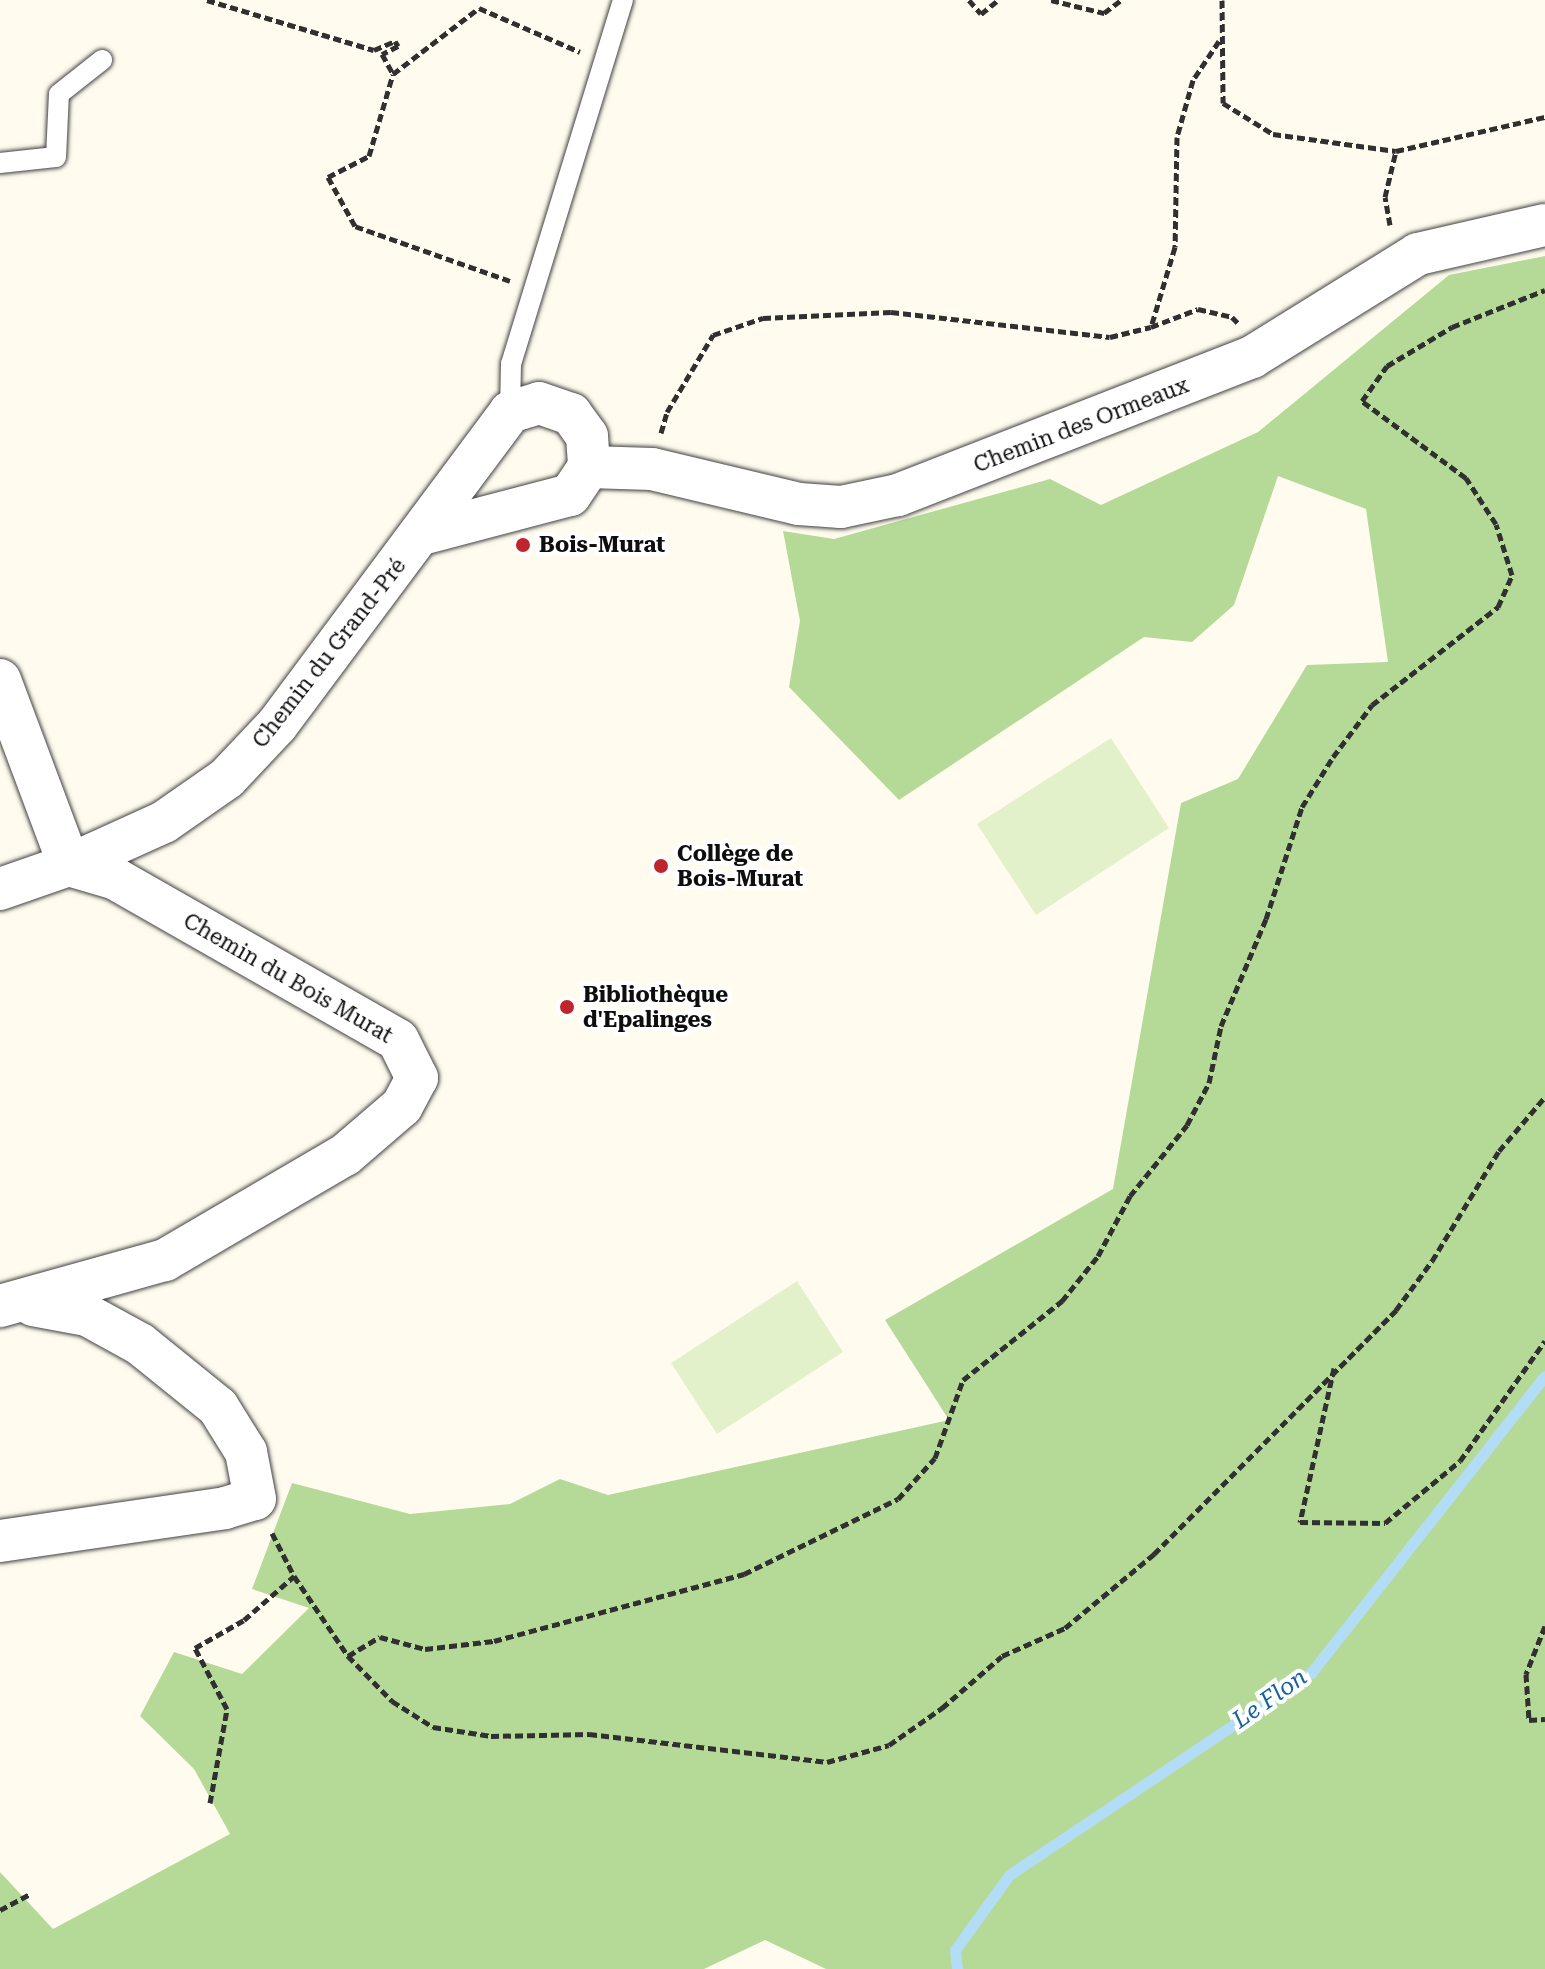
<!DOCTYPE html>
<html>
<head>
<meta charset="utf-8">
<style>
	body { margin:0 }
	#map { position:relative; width:1545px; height:1969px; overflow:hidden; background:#fffcef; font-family:"Roboto Serif",serif }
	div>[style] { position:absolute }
	.forest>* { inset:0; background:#b5da97 }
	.pitch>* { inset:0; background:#e3f1ca }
	.stream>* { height:11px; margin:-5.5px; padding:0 5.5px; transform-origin:5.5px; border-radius:5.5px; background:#b3ddf6 }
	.path>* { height:5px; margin-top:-2.5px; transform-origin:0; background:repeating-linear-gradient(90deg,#303030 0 8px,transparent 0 12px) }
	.roads { filter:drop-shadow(0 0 2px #414141) drop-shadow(0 0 2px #414141) }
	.service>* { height:20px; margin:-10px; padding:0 10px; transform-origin:10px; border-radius:10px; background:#fff }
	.minor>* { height:42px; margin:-21px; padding:0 21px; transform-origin:21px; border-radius:21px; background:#fff }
	.dots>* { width:22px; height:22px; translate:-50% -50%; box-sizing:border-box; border:4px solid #fff; border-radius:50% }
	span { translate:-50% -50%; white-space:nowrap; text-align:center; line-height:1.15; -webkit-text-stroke:8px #fff; paint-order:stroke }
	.street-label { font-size:22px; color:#0e0e0e }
	.poi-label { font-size:22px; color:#0e0e0e; font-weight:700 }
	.left { translate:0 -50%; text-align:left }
	.water-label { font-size:24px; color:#1763a0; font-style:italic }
</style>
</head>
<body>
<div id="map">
	<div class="forest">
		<i style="clip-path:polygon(1545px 256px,1545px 1969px,826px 1969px,765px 1940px,704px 1969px,0 1969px,0 1872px,53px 1929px,230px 1834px,194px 1769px,140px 1716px,174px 1652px,242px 1674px,309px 1608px,252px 1589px,292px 1483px,410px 1514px,510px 1504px,560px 1479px,608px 1495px,949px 1420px,885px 1320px,1113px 1189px,1181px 803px,1238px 779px,1307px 665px,1388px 662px,1366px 509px,1278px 476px,1234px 605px,1192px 642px,1144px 637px,899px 800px,789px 687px,800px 621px,783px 531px,834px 539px,1050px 479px,1101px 505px,1258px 432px,1449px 275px)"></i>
	</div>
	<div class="pitch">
		<i style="clip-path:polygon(1111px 738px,1169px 828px,1036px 915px,977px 824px)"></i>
		<i style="clip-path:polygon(797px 1281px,843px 1352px,717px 1434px,671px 1363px)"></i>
	</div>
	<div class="stream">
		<i style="left:957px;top:1969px;width:19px;rotate:-96deg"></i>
		<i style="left:955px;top:1950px;width:92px;rotate:-54.2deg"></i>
		<i style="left:1009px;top:1875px;width:363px;rotate:-33.8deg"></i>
		<i style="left:1311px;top:1673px;width:378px;rotate:-51.8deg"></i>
	</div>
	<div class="path">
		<i style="left:207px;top:0;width:174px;rotate:16.7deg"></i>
		<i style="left:374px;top:50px;width:23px;rotate:-23deg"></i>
		<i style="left:395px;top:41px;width:6px;rotate:59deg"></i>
		<i style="left:398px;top:46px;width:18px;rotate:153deg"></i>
		<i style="left:382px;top:54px;width:23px;rotate:61deg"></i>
		<i style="left:969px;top:0;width:18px;rotate:49deg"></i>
		<i style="left:981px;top:14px;width:22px;rotate:-39deg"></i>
		<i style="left:1051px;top:0;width:55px;rotate:13.8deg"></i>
		<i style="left:1104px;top:13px;width:21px;rotate:-37deg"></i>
		<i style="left:1222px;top:0;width:103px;rotate:89.4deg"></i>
		<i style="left:1223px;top:103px;width:59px;rotate:31.8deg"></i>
		<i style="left:1273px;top:134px;width:124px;rotate:7.9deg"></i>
		<i style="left:1396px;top:151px;width:153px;rotate:-12.9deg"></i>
		<i style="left:1219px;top:41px;width:47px;rotate:123.7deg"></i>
		<i style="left:1193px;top:80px;width:59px;rotate:105.7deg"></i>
		<i style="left:1177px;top:137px;width:110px;rotate:91deg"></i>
		<i style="left:1175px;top:247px;width:84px;rotate:106.7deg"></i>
		<i style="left:1151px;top:327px;width:50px;rotate:-21deg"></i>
		<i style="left:1198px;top:309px;width:35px;rotate:13deg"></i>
		<i style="left:1232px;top:317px;width:8px;rotate:45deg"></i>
		<i style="left:1390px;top:225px;width:28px;rotate:-100deg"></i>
		<i style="left:1385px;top:197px;width:47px;rotate:-76.6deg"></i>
		<i style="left:510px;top:281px;width:164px;rotate:-160.5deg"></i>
		<i style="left:355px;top:226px;width:56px;rotate:-118.9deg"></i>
		<i style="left:328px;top:177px;width:46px;rotate:-27.1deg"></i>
		<i style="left:369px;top:156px;width:85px;rotate:-73.7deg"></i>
		<i style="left:393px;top:74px;width:108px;rotate:-37.5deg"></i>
		<i style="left:479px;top:8px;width:110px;rotate:23.5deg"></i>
		<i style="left:661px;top:433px;width:22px;rotate:-74deg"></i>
		<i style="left:667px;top:412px;width:90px;rotate:-59.1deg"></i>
		<i style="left:713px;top:335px;width:53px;rotate:-18.8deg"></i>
		<i style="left:763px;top:318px;width:128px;rotate:-2.7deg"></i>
		<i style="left:891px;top:312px;width:220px;rotate:6.5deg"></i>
		<i style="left:1110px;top:337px;width:42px;rotate:-13.7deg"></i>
		<i style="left:1334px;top:1368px;width:158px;rotate:102.4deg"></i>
		<i style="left:1300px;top:1522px;width:85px;rotate:0.7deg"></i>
		<i style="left:1385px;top:1523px;width:97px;rotate:-39.6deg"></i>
		<i style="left:1460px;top:1461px;width:147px;rotate:-54.7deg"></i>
		<i style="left:272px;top:1533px;width:48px;rotate:62.9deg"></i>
		<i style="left:294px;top:1576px;width:97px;rotate:56deg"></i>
		<i style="left:348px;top:1656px;width:63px;rotate:45.6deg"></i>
		<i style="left:392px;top:1701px;width:49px;rotate:32.4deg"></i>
		<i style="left:433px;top:1727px;width:59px;rotate:8.8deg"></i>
		<i style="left:491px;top:1736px;width:98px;rotate:-1.2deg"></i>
		<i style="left:589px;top:1734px;width:240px;rotate:6.7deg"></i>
		<i style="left:827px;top:1762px;width:64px;rotate:-15.3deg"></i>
		<i style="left:889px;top:1745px;width:65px;rotate:-34.9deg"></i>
		<i style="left:942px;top:1708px;width:79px;rotate:-40.9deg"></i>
		<i style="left:1002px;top:1656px;width:69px;rotate:-24deg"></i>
		<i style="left:1065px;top:1628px;width:116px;rotate:-39.7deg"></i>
		<i style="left:1154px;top:1554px;width:344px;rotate:-45.2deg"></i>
		<i style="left:1396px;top:1310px;width:61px;rotate:-53.7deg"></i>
		<i style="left:1432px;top:1261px;width:129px;rotate:-58.7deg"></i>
		<i style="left:1499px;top:1151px;width:71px;rotate:-49.6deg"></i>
		<i style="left:1545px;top:1626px;width:52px;rotate:111.6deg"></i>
		<i style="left:1526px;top:1674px;width:46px;rotate:86.3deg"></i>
		<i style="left:1529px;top:1720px;width:16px;rotate:-4deg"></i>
		<i style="left:348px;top:1656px;width:37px;rotate:-31deg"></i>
		<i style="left:380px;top:1637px;width:47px;rotate:14.9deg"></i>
		<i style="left:425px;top:1649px;width:69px;rotate:-6.6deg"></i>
		<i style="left:494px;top:1641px;width:259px;rotate:-15deg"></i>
		<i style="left:744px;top:1574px;width:171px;rotate:-26deg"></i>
		<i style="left:898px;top:1499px;width:55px;rotate:-47.9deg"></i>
		<i style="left:935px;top:1458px;width:83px;rotate:-70.3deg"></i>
		<i style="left:963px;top:1380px;width:127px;rotate:-38.6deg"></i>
		<i style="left:1062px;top:1301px;width:58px;rotate:-51.3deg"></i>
		<i style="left:1098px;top:1256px;width:68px;rotate:-61.9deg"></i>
		<i style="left:1130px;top:1196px;width:91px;rotate:-51.2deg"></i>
		<i style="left:1187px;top:1125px;width:47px;rotate:-62.4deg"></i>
		<i style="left:1209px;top:1083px;width:58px;rotate:-78.1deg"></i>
		<i style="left:1221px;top:1026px;width:116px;rotate:-67.2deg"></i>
		<i style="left:1266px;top:919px;width:118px;rotate:-72.2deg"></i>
		<i style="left:1302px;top:807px;width:59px;rotate:-58.2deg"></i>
		<i style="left:1333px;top:757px;width:65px;rotate:-53.1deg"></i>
		<i style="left:1372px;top:705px;width:160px;rotate:-37.9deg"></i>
		<i style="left:1498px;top:607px;width:35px;rotate:-66deg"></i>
		<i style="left:1512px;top:575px;width:53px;rotate:-107.4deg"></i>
		<i style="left:1496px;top:524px;width:55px;rotate:-123.1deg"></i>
		<i style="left:1466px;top:478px;width:129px;rotate:-143.5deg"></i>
		<i style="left:1362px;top:401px;width:43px;rotate:-54.5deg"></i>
		<i style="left:1387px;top:366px;width:76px;rotate:-31deg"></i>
		<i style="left:1452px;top:327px;width:100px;rotate:-21.7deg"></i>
		<i style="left:210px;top:1803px;width:96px;rotate:-79.7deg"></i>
		<i style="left:227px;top:1709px;width:69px;rotate:-117.7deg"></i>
		<i style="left:195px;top:1648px;width:56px;rotate:-29.7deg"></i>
		<i style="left:244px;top:1620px;width:67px;rotate:-41.3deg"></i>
		<i style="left:0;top:1910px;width:34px;rotate:-28deg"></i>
	</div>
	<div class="roads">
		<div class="service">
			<i style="left:0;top:163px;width:56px;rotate:-6.1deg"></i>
			<i style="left:56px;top:157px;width:63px;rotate:-87.3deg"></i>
			<i style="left:59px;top:94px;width:55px;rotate:-38.3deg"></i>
			<i style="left:510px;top:412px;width:48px;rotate:-88.8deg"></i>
			<i style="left:511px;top:364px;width:381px;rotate:-72.9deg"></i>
		</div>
		<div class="minor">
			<i style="left:589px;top:467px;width:63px;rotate:1.8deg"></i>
			<i style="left:652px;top:469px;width:151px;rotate:13.4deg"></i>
			<i style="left:799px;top:504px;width:42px;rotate:4.1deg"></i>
			<i style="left:841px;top:507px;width:58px;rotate:-11.9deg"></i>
			<i style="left:898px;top:495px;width:380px;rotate:-21.3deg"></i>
			<i style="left:1252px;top:357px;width:195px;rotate:-31.8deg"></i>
			<i style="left:1418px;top:254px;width:130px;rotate:-12.9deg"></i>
			<i style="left:0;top:680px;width:197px;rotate:69.5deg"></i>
			<i style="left:0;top:889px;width:73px;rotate:-19.2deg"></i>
			<i style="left:69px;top:865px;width:104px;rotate:-24.4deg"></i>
			<i style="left:164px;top:822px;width:77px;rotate:-34.9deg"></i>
			<i style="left:227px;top:778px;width:73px;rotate:-46.7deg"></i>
			<i style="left:277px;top:725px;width:390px;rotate:-53.3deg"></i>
			<i style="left:510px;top:412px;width:30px;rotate:-17deg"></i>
			<i style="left:539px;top:403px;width:34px;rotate:19deg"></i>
			<i style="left:571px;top:414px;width:27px;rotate:54deg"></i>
			<i style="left:587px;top:436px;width:31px;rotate:86deg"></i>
			<i style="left:589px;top:467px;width:34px;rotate:124deg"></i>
			<i style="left:570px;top:495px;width:154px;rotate:165.3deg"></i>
			<i style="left:0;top:1306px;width:171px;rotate:-15.6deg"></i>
			<i style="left:165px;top:1260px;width:208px;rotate:-30.3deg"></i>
			<i style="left:345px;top:1155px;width:75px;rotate:-40.7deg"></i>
			<i style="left:402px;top:1106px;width:32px;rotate:-62deg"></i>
			<i style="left:417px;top:1078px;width:42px;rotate:-116.6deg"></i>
			<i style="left:398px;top:1040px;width:325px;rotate:-150.3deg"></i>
			<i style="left:116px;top:879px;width:49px;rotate:-163.4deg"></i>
			<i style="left:0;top:1541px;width:227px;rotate:-8.3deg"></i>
			<i style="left:225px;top:1508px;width:31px;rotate:-17deg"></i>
			<i style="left:255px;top:1499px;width:48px;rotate:-100.8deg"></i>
			<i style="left:246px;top:1452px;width:53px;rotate:-121.9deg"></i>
			<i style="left:218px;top:1407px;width:100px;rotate:-141.1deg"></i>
			<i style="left:140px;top:1344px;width:60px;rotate:-151.3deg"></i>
			<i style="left:87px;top:1315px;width:55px;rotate:-169.5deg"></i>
		</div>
	</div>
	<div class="dots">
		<i style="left:523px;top:545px;background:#be252c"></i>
		<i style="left:661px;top:866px;background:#be252c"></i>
		<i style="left:567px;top:1007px;background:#be252c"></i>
	</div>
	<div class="street-label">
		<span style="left:1081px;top:425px;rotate:-21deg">Chemin des Ormeaux</span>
		<span style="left:329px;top:653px;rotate:-52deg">Chemin du Grand-Pré</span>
		<span style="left:288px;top:978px;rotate:30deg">Chemin du Bois Murat</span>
	</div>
	<div class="poi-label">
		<span class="left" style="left:539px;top:545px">Bois-Murat</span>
		<span class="left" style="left:677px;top:866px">Collège de<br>Bois-Murat</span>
		<span class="left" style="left:583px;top:1007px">Bibliothèque<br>d'Epalinges</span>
	</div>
	<div class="water-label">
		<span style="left:1270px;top:1699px;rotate:-35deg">Le Flon</span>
	</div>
</div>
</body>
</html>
